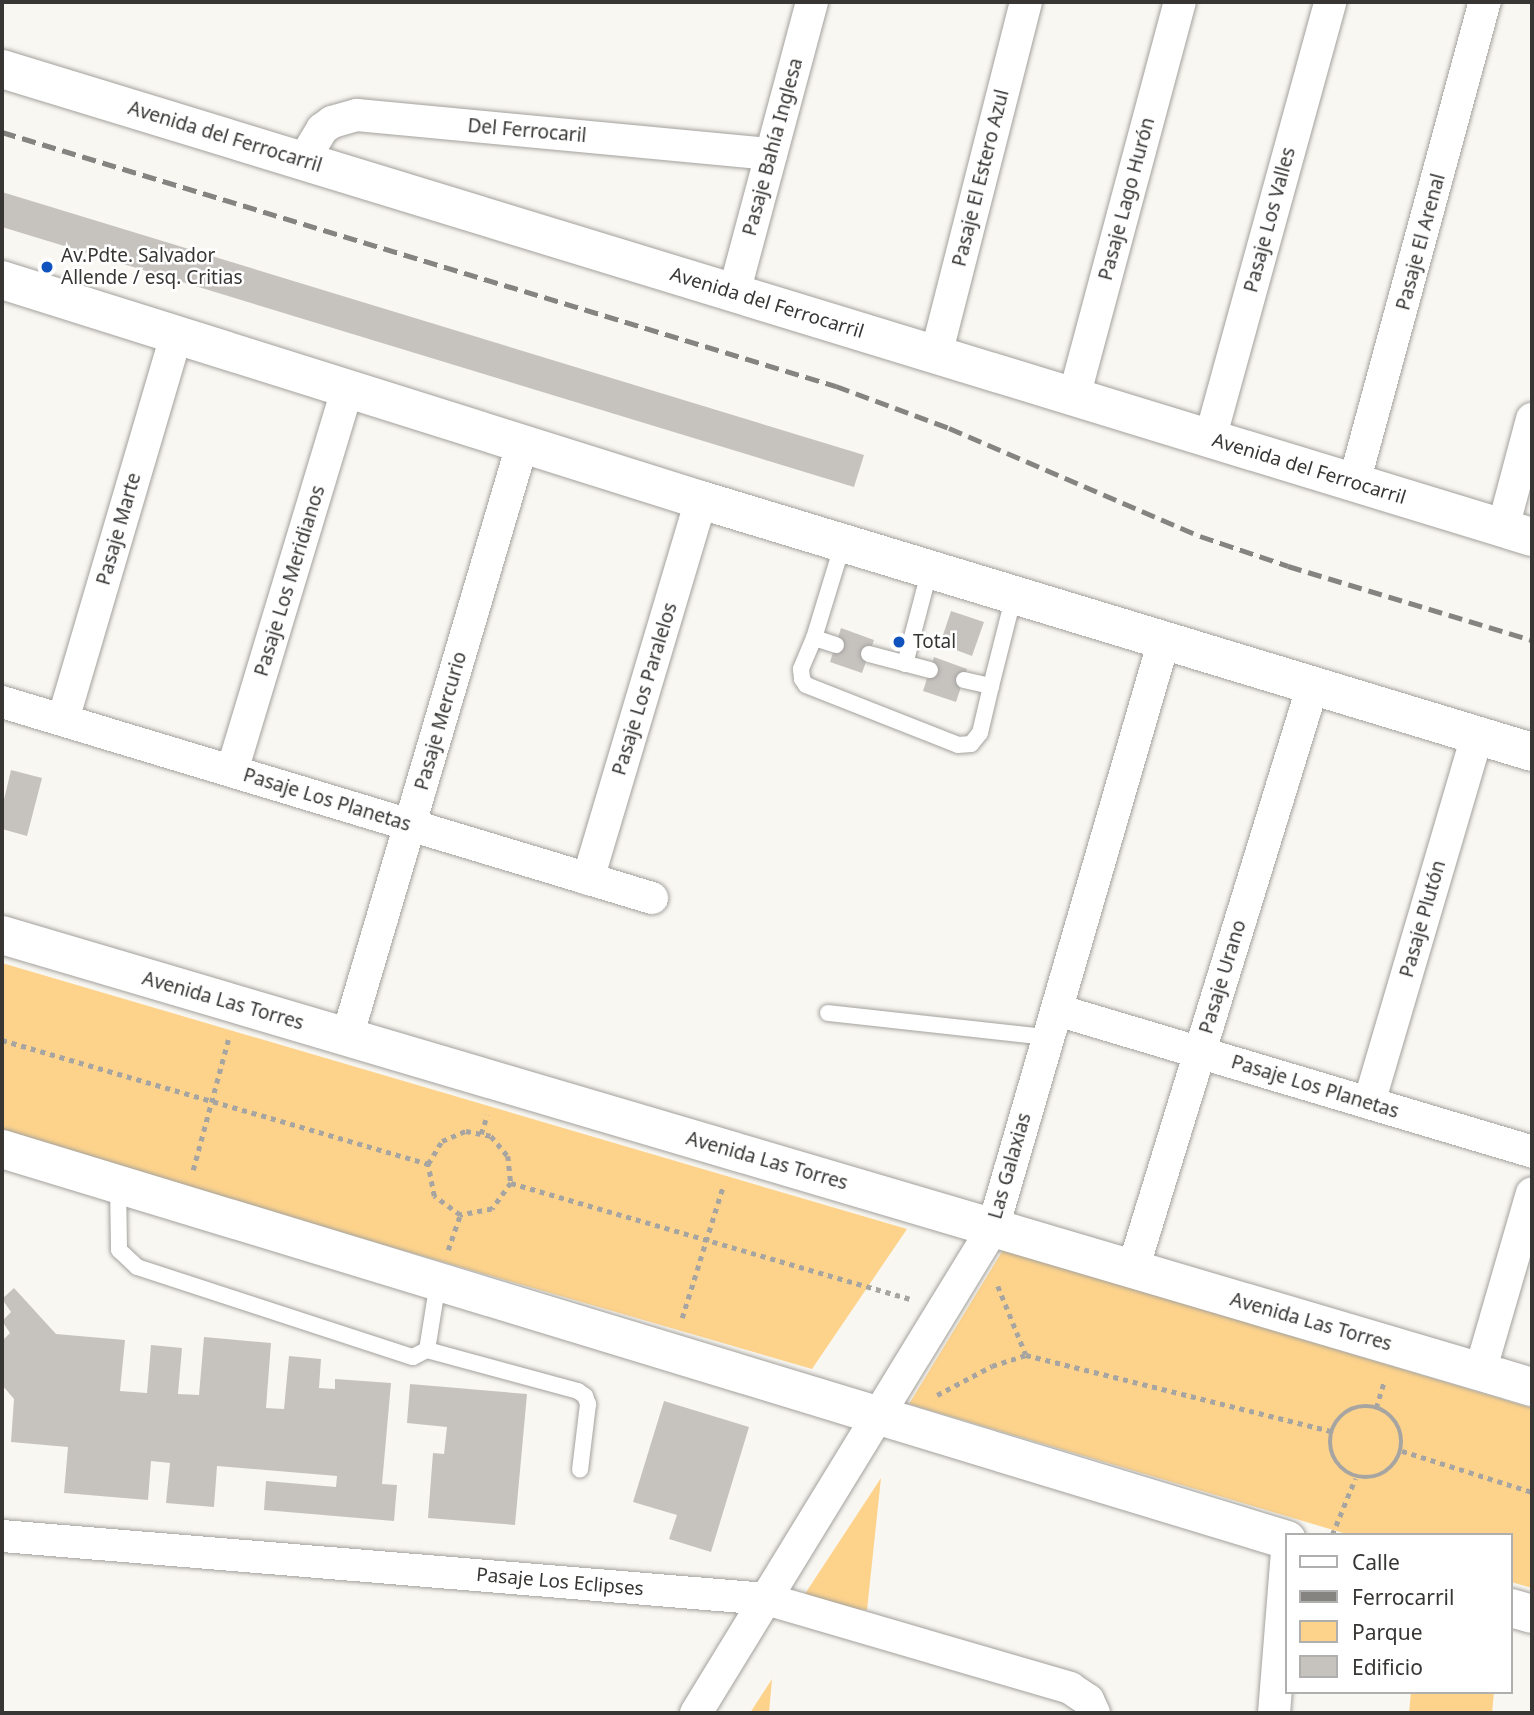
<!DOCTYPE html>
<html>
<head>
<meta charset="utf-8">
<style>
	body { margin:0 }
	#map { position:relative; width:1534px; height:1715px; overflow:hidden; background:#f9f7f2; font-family:"Noto Sans",sans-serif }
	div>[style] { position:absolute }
	.green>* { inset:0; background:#fdd38c }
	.building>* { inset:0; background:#c6c3bf }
	.path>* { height:4.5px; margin-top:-2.25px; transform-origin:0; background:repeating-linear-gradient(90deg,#a7a5a2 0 5px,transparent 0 10px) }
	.path>.ring { margin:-2.25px; padding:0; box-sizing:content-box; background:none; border:4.5px solid #a7a5a2; border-radius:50% }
	.roads { filter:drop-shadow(0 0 2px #a3a19d) drop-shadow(0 0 2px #a3a19d) }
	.lane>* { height:16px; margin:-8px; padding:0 8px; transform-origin:8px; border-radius:8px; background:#fff }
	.street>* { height:32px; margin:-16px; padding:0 16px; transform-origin:16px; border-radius:16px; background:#fff }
	.secondary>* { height:38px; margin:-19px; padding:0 19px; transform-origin:19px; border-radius:19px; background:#fff }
	.rail>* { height:5px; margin-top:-2.5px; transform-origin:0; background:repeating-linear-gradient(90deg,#858481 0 14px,transparent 0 21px) }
	.dots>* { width:19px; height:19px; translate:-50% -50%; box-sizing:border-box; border:4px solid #fff; border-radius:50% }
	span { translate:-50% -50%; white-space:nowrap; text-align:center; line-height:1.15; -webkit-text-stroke:5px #fff; paint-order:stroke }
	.street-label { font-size:19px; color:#373634 }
	.poi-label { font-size:19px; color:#373634 }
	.left { translate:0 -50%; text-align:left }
	.frame { position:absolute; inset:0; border:4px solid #373634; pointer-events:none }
	.legend { position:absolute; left:1285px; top:1533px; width:228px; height:161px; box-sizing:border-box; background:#fff; border:2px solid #afafae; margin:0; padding:9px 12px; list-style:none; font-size:21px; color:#373634 }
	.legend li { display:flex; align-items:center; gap:14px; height:35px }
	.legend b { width:35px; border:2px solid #afafae }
</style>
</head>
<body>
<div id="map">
	<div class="green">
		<i style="clip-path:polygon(2px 963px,907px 1229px,812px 1369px,2px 1134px)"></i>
		<i style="clip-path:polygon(1003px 1250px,1532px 1408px,1532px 1588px,1511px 1582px,1511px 1535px,1350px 1535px,909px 1404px)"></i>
		<i style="clip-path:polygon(881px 1478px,867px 1610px,799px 1603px)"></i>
		<i style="clip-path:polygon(772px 1679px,769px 1713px,750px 1713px)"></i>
		<i style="clip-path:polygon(1411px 1692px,1494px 1692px,1492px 1713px,1409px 1713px)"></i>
	</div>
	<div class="building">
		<i style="clip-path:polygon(2px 192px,864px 455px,854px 487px,2px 227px)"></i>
		<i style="clip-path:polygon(951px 611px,984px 622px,972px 656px,940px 644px)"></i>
		<i style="clip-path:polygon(841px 628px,874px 640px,862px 673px,830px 662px)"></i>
		<i style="clip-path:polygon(934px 657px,967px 669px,956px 702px,923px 691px)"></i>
		<i style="clip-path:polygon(11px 770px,42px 778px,27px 836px,2px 829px,2px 808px)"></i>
		<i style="clip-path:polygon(14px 1288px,56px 1334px,125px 1340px,120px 1391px,147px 1393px,151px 1345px,182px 1348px,178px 1394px,199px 1395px,204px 1337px,271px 1343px,266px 1408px,284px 1409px,289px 1356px,321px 1359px,319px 1388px,335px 1389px,335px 1379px,391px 1383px,382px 1484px,397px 1485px,394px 1521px,264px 1510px,266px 1481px,336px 1487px,337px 1476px,217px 1466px,214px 1507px,166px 1503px,170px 1463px,151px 1461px,148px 1500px,64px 1493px,68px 1447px,11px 1442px,14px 1399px,2px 1385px,2px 1341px,10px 1333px,2px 1321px,11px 1312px,2px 1299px)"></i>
		<i style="clip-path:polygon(410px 1384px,527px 1394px,515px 1525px,428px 1518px,433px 1453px,444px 1454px,447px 1427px,407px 1423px)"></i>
		<i style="clip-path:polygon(664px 1401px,749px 1427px,711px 1552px,669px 1539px,677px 1515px,633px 1502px)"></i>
	</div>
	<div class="path">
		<i style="left:2px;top:1040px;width:444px;rotate:16.2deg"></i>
		<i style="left:466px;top:1131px;width:25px;rotate:11deg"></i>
		<i style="left:491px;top:1136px;width:26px;rotate:50deg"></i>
		<i style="left:508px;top:1156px;width:27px;rotate:84deg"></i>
		<i style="left:511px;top:1183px;width:32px;rotate:126deg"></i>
		<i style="left:492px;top:1209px;width:33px;rotate:169deg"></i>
		<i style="left:460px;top:1215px;width:32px;rotate:-144deg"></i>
		<i style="left:434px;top:1196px;width:33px;rotate:-101deg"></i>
		<i style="left:428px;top:1164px;width:27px;rotate:-59deg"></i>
		<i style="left:442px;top:1141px;width:26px;rotate:-23deg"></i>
		<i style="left:481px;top:1134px;width:20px;rotate:-72deg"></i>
		<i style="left:193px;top:1170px;width:135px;rotate:-74.9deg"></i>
		<i style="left:511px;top:1183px;width:415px;rotate:16.2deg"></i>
		<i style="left:448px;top:1250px;width:37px;rotate:-71deg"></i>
		<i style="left:998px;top:1286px;width:74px;rotate:67.9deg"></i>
		<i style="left:682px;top:1318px;width:138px;rotate:-72.7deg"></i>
		<i style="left:937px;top:1395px;width:62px;rotate:-27.8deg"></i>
		<i style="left:992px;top:1366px;width:36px;rotate:-18deg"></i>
		<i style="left:1026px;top:1355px;width:314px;rotate:14deg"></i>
		<i class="ring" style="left:1330px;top:1406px;width:67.5px;height:67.5px"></i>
		<i style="left:1376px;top:1408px;width:30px;rotate:-73deg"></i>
		<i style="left:1402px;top:1451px;width:136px;rotate:17.5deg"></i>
		<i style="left:1332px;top:1535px;width:61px;rotate:-67.7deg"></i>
	</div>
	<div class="roads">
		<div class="lane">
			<i style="left:814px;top:638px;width:34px;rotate:113deg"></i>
			<i style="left:801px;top:669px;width:10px;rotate:84deg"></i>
			<i style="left:802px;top:679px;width:7px;rotate:56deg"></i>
			<i style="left:806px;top:685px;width:163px;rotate:21.5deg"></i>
			<i style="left:958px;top:745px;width:13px;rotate:-4deg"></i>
			<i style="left:971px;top:744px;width:14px;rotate:-51deg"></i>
			<i style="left:980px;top:733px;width:48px;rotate:-76.8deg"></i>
			<i style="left:836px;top:645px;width:23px;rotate:-162deg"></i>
			<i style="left:814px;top:638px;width:99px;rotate:-73deg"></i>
			<i style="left:869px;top:654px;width:63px;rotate:14.7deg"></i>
			<i style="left:905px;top:664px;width:98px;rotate:-75.3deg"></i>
			<i style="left:964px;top:680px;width:28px;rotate:13deg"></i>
			<i style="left:991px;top:686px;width:94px;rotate:-75.8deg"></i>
			<i style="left:828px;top:1013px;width:219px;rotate:6.3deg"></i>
			<i style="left:118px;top:1184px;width:66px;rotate:89.1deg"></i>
			<i style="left:119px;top:1250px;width:25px;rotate:43deg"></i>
			<i style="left:137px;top:1267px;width:290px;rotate:18.1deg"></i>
			<i style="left:413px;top:1357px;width:16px;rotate:-27deg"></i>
			<i style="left:427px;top:1350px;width:69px;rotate:-80.8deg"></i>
			<i style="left:427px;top:1350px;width:156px;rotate:15.2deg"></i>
			<i style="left:578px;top:1391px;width:9px;rotate:36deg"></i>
			<i style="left:585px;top:1396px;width:9px;rotate:69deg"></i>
			<i style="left:588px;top:1404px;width:66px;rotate:96.9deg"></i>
		</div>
		<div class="street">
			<i style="left:303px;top:161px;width:37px;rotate:-59deg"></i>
			<i style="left:322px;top:129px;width:12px;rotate:-35deg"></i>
			<i style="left:332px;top:122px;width:26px;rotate:-16deg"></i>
			<i style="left:357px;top:115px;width:416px;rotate:5.4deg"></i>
			<i style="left:734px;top:293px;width:301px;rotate:-75deg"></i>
			<i style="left:936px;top:355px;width:364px;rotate:-75.7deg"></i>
			<i style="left:1074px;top:397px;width:409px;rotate:-75deg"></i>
			<i style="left:1210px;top:439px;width:453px;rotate:-74.6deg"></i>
			<i style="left:1354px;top:483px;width:499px;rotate:-74.8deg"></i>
			<i style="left:1503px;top:528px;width:113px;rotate:-75.1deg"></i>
			<i style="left:2px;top:702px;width:679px;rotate:16.78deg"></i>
			<i style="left:63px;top:720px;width:399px;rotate:-73.6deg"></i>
			<i style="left:232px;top:771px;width:398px;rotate:-73.2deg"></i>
			<i style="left:588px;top:879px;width:395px;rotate:-73.4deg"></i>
			<i style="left:1057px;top:1010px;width:496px;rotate:16.6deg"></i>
			<i style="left:347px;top:1037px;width:617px;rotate:-73.53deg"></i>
			<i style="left:1369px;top:1103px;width:384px;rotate:-73.6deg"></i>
			<i style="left:1133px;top:1269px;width:611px;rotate:-72.87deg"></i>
			<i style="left:1480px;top:1372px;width:186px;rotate:-73.8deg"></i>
			<i style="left:2px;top:1536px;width:767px;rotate:4.71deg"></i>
			<i style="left:766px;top:1599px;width:317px;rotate:16.3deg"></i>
			<i style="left:1070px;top:1688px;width:22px;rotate:34deg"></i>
			<i style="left:1088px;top:1700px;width:14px;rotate:65deg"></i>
			<i style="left:696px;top:1713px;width:569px;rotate:-58.52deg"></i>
			<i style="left:993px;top:1228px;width:612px;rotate:-73.78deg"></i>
			<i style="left:1274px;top:1713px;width:163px;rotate:-85.4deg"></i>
		</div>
		<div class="secondary">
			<i style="left:2px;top:69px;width:1600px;rotate:17.01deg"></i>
			<i style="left:2px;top:280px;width:733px;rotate:17.47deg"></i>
			<i style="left:701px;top:500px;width:868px;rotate:16.87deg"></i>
			<i style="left:2px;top:935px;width:1595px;rotate:16.46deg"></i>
			<i style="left:2px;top:1149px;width:1343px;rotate:16.92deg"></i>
			<i style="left:1511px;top:1608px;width:22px;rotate:16deg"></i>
		</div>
	</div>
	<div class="rail">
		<i style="left:2px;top:132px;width:872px;rotate:16.94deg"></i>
		<i style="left:836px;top:386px;width:121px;rotate:20.4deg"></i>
		<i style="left:949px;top:428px;width:273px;rotate:23.3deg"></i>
		<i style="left:1200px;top:536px;width:93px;rotate:18.8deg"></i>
		<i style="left:1288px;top:566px;width:255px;rotate:16.9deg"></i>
	</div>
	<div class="dots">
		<i style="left:47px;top:267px;background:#1053be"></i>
		<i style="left:899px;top:642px;background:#1053be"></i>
	</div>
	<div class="street-label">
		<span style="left:527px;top:131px;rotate:5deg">Del Ferrocaril</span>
		<span style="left:225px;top:137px;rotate:17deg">Avenida del Ferrocarril</span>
		<span style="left:773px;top:147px;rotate:-75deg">Pasaje Bahía Inglesa</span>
		<span style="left:981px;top:178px;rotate:-76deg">Pasaje El Estero Azul</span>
		<span style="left:1127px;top:199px;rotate:-75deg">Pasaje Lago Hurón</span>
		<span style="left:1270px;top:220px;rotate:-75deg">Pasaje Los Valles</span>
		<span style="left:1421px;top:242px;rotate:-75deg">Pasaje El Arenal</span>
		<span style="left:767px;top:303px;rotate:17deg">Avenida del Ferrocarril</span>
		<span style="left:1309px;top:469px;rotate:17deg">Avenida del Ferrocarril</span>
		<span style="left:119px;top:529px;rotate:-74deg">Pasaje Marte</span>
		<span style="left:290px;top:581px;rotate:-73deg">Pasaje Los Meridianos</span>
		<span style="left:645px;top:689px;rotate:-73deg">Pasaje Los Paralelos</span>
		<span style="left:441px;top:721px;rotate:-74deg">Pasaje Mercurio</span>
		<span style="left:327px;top:800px;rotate:17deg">Pasaje Los Planetas</span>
		<span style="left:1423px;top:919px;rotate:-74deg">Pasaje Plutón</span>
		<span style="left:1223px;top:977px;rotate:-73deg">Pasaje Urano</span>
		<span style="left:223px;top:1001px;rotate:16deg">Avenida Las Torres</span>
		<span style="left:1315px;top:1087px;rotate:17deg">Pasaje Los Planetas</span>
		<span style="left:767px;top:1161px;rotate:16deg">Avenida Las Torres</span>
		<span style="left:1010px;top:1166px;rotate:-74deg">Las Galaxias</span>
		<span style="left:1311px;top:1322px;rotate:16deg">Avenida Las Torres</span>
		<span style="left:560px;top:1582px;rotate:5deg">Pasaje Los Eclipses</span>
	</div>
	<div class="poi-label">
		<span class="left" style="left:61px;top:267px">Av.Pdte. Salvador<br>Allende / esq. Critias</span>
		<span class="left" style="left:913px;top:642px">Total</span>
	</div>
	<div class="frame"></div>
	<ul class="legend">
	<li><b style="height:9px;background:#fff"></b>Calle</li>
	<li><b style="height:9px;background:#858481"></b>Ferrocarril</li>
	<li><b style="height:19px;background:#fdd38c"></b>Parque</li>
	<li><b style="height:19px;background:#c6c3bf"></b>Edificio</li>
	</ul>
</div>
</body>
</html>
